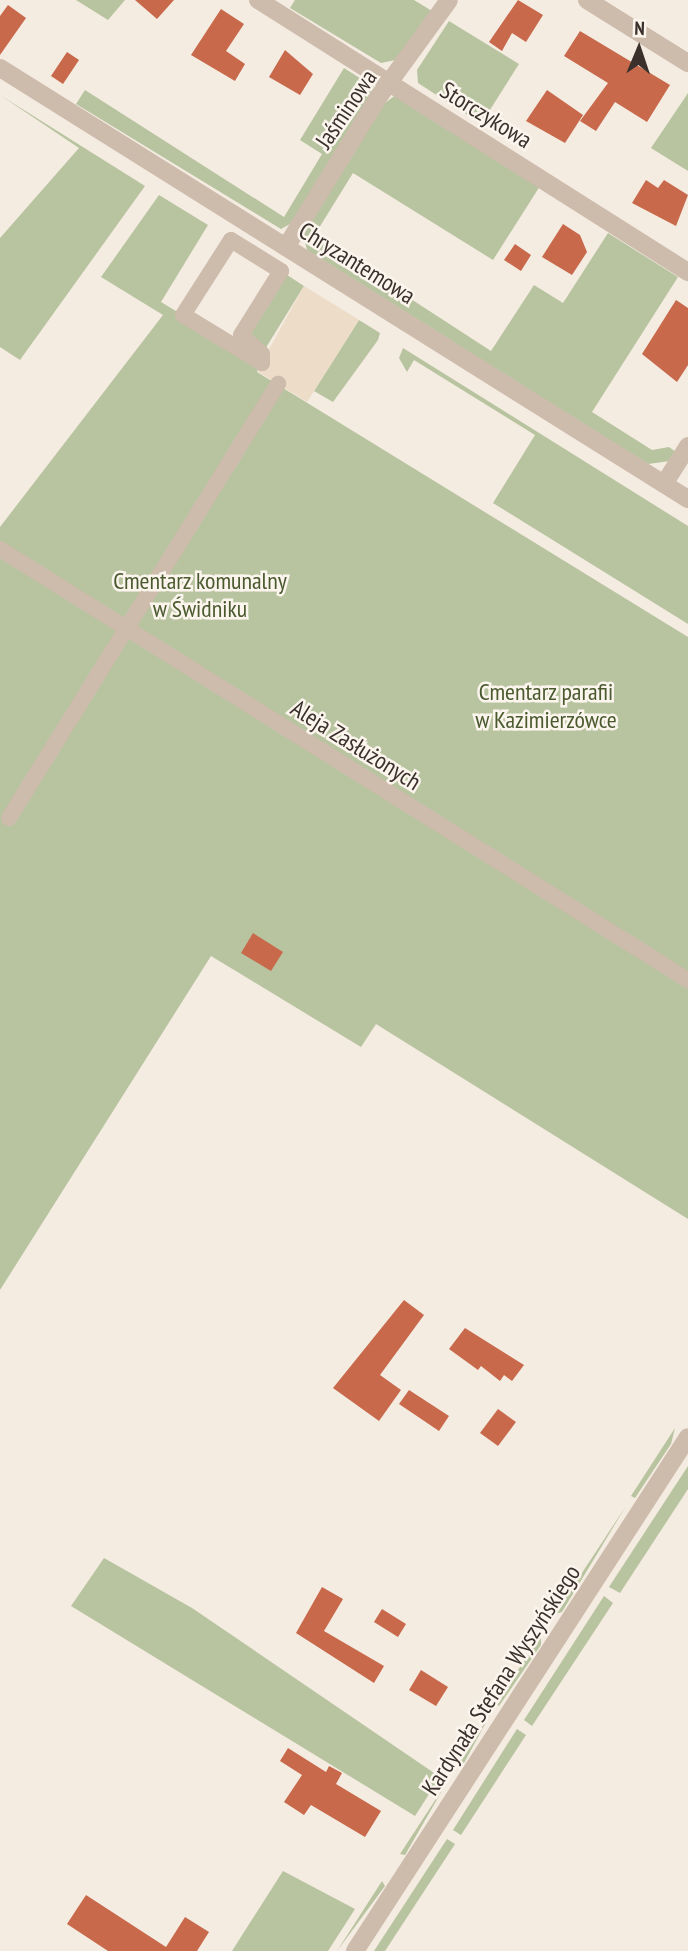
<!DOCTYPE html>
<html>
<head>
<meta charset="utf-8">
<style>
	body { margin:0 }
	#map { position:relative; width:688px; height:1951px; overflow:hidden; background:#f4ebe1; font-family:"PT Sans Narrow",sans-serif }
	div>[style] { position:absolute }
	.green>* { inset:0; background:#b8c4a0 }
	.plaza>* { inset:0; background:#ecdcc8 }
	.building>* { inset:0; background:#c8694b }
	.pedestrian>* { height:16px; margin:-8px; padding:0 8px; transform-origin:8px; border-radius:8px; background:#cdbbac }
	.minor>* { height:18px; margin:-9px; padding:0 9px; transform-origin:9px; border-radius:9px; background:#cdbbac }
	.tertiary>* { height:18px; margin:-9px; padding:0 9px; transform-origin:9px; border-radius:9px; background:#cdbbac }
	span { translate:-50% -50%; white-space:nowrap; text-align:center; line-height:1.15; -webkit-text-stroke:5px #fbf5ee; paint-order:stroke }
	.street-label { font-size:24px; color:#3b302b }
	.park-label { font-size:24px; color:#4a5a2e }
	.north { position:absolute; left:604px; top:14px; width:70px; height:70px; -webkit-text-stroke:5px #fbf5ee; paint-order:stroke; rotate:2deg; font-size:19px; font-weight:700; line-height:28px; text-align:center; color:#3b302b }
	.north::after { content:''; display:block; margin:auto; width:24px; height:32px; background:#3b302b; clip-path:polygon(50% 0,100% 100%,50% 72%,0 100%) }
</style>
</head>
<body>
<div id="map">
	<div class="green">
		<i style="clip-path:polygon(76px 0,125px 0,108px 20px)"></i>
		<i style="clip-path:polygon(295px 0,414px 0,432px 11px,400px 59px,381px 63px,290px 8px)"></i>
		<i style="clip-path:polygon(449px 21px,519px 64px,481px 124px,418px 83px,417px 70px)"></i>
		<i style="clip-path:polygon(344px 68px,374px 87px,372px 94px,292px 223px,281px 229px,76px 104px,85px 90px,284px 217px,322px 154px,300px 140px)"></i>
		<i style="clip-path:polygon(688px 93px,688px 171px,651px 148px)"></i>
		<i style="clip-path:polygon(397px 94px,540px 186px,493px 260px,353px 173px,314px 236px,491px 351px,534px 285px,563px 303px,608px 233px,678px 277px,592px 412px,652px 450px,669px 447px,676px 452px,670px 461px,648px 464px,307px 250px,303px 234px,385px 103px)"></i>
		<i style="clip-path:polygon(0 95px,145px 186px,20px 360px,0 347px,0 238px,79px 148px)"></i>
		<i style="clip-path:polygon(159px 195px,208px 225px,161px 302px,262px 363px,257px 372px,688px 637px,688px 1219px,376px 1024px,361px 1047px,211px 956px,0 1290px,0 527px,163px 315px,101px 277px)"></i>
		<i style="clip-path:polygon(281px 271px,304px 286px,262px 354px,242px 342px)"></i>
		<i style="clip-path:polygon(359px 320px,380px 333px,378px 340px,333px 402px,314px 391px)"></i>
		<i style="clip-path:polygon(403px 348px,688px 526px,688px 624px,493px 503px,535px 435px,414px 360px,407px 372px,399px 358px)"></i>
		<i style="clip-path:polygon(675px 1428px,671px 1444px,635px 1498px,631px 1496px)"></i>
		<i style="clip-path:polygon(688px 1466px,688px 1489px,620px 1593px,609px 1587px)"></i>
		<i style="clip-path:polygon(626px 1506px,562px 1612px,555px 1614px)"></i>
		<i style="clip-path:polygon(104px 1558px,192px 1608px,440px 1777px,415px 1816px,71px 1606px)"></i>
		<i style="clip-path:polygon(604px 1596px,613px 1603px,532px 1726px,524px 1720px)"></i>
		<i style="clip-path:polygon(541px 1635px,541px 1645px,499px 1706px,496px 1704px)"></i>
		<i style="clip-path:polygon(490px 1715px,464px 1763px,459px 1762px)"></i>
		<i style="clip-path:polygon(517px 1729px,526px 1735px,461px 1835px,453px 1830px)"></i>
		<i style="clip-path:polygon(447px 1782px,405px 1855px,400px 1854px)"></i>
		<i style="clip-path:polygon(447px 1839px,455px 1844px,385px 1951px,374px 1951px)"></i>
		<i style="clip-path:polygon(283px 1871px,355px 1909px,328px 1951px,232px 1951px)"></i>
		<i style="clip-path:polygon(382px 1881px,385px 1886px,337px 1951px)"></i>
	</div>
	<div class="plaza">
		<i style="clip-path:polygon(304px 286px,359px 320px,307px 402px,257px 371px)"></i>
	</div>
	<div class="building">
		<i style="clip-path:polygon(135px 0,174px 0,157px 19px)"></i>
		<i style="clip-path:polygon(518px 0,543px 15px,526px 42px,512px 33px,502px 51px,489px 42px)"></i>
		<i style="clip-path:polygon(8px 5px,26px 18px,0 55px,0 16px)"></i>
		<i style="clip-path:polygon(221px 9px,244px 24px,226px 51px,245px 64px,235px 81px,191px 55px)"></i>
		<i style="clip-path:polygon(580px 31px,670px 85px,647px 122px,615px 102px,596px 131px,580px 121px,608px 83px,564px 56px)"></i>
		<i style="clip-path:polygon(285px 50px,313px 74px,300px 95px,269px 77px)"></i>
		<i style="clip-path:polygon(67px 52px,79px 60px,63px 84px,51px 76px)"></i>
		<i style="clip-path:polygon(547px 90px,583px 115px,565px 143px,526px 121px)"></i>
		<i style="clip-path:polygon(646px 180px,658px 188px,664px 180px,688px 195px,676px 226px,632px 203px)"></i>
		<i style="clip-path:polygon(563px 224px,580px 235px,587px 252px,572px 275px,542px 257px)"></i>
		<i style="clip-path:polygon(515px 244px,531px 255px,521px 271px,504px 260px)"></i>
		<i style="clip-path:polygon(676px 300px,688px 308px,688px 365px,677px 382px,642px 354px)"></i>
		<i style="clip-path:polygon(253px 933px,283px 952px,271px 971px,241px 953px)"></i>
		<i style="clip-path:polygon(404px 1300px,424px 1315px,380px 1375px,401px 1390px,379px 1421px,333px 1388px)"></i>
		<i style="clip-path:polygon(465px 1328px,524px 1365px,512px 1381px,504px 1375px,500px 1381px,481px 1366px,478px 1370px,449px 1349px)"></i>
		<i style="clip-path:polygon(409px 1390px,449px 1416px,439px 1431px,399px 1404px)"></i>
		<i style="clip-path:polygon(498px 1409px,516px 1422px,498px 1446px,480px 1433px)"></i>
		<i style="clip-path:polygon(322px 1587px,343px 1599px,324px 1631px,384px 1666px,374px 1683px,296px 1633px)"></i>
		<i style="clip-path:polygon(382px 1609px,406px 1624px,398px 1637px,374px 1622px)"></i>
		<i style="clip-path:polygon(421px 1670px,448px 1687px,436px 1706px,409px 1690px)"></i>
		<i style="clip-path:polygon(288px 1748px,326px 1772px,329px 1766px,342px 1773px,336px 1784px,381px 1811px,365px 1837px,311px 1805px,304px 1815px,284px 1802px,302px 1775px,280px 1761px)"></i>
		<i style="clip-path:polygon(86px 1895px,166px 1947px,185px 1917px,209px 1932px,197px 1951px,108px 1951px,67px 1924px)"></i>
	</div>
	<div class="pedestrian">
		<i style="left:231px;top:240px;width:59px;rotate:31.8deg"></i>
		<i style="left:281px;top:271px;width:75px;rotate:122deg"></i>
		<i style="left:241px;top:335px;width:28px;rotate:42deg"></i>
		<i style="left:262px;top:354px;width:9px;rotate:90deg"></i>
		<i style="left:262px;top:363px;width:92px;rotate:-148.7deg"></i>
		<i style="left:183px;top:315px;width:89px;rotate:-57.4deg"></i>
		<i style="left:0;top:549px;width:812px;rotate:32.07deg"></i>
		<i style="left:9px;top:818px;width:511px;rotate:-58.21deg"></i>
	</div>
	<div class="minor">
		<i style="left:258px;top:0;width:509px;rotate:32.32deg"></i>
		<i style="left:587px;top:0;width:119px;rotate:32deg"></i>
		<i style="left:0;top:68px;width:812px;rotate:32.07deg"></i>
		<i style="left:286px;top:247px;width:179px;rotate:-58.3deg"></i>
		<i style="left:380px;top:95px;width:117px;rotate:-54deg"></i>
		<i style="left:664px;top:484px;width:45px;rotate:-57.7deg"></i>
	</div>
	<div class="tertiary">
		<i style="left:355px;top:1951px;width:612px;rotate:-57.06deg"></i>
	</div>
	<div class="street-label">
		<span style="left:346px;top:109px;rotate:-56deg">Jaśminowa</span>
		<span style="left:486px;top:115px;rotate:32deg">Storczykowa</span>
		<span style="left:357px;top:263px;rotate:32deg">Chryzantemowa</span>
		<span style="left:356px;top:745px;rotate:32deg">Aleja Zasłużonych</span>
		<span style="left:501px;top:1680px;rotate:-57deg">Kardynała Stefana Wyszyńskiego</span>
	</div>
	<div class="park-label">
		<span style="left:200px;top:595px">Cmentarz komunalny<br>w Świdniku</span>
		<span style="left:546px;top:706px">Cmentarz parafii<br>w Kazimierzówce</span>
	</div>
	<div class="north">N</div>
</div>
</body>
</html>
